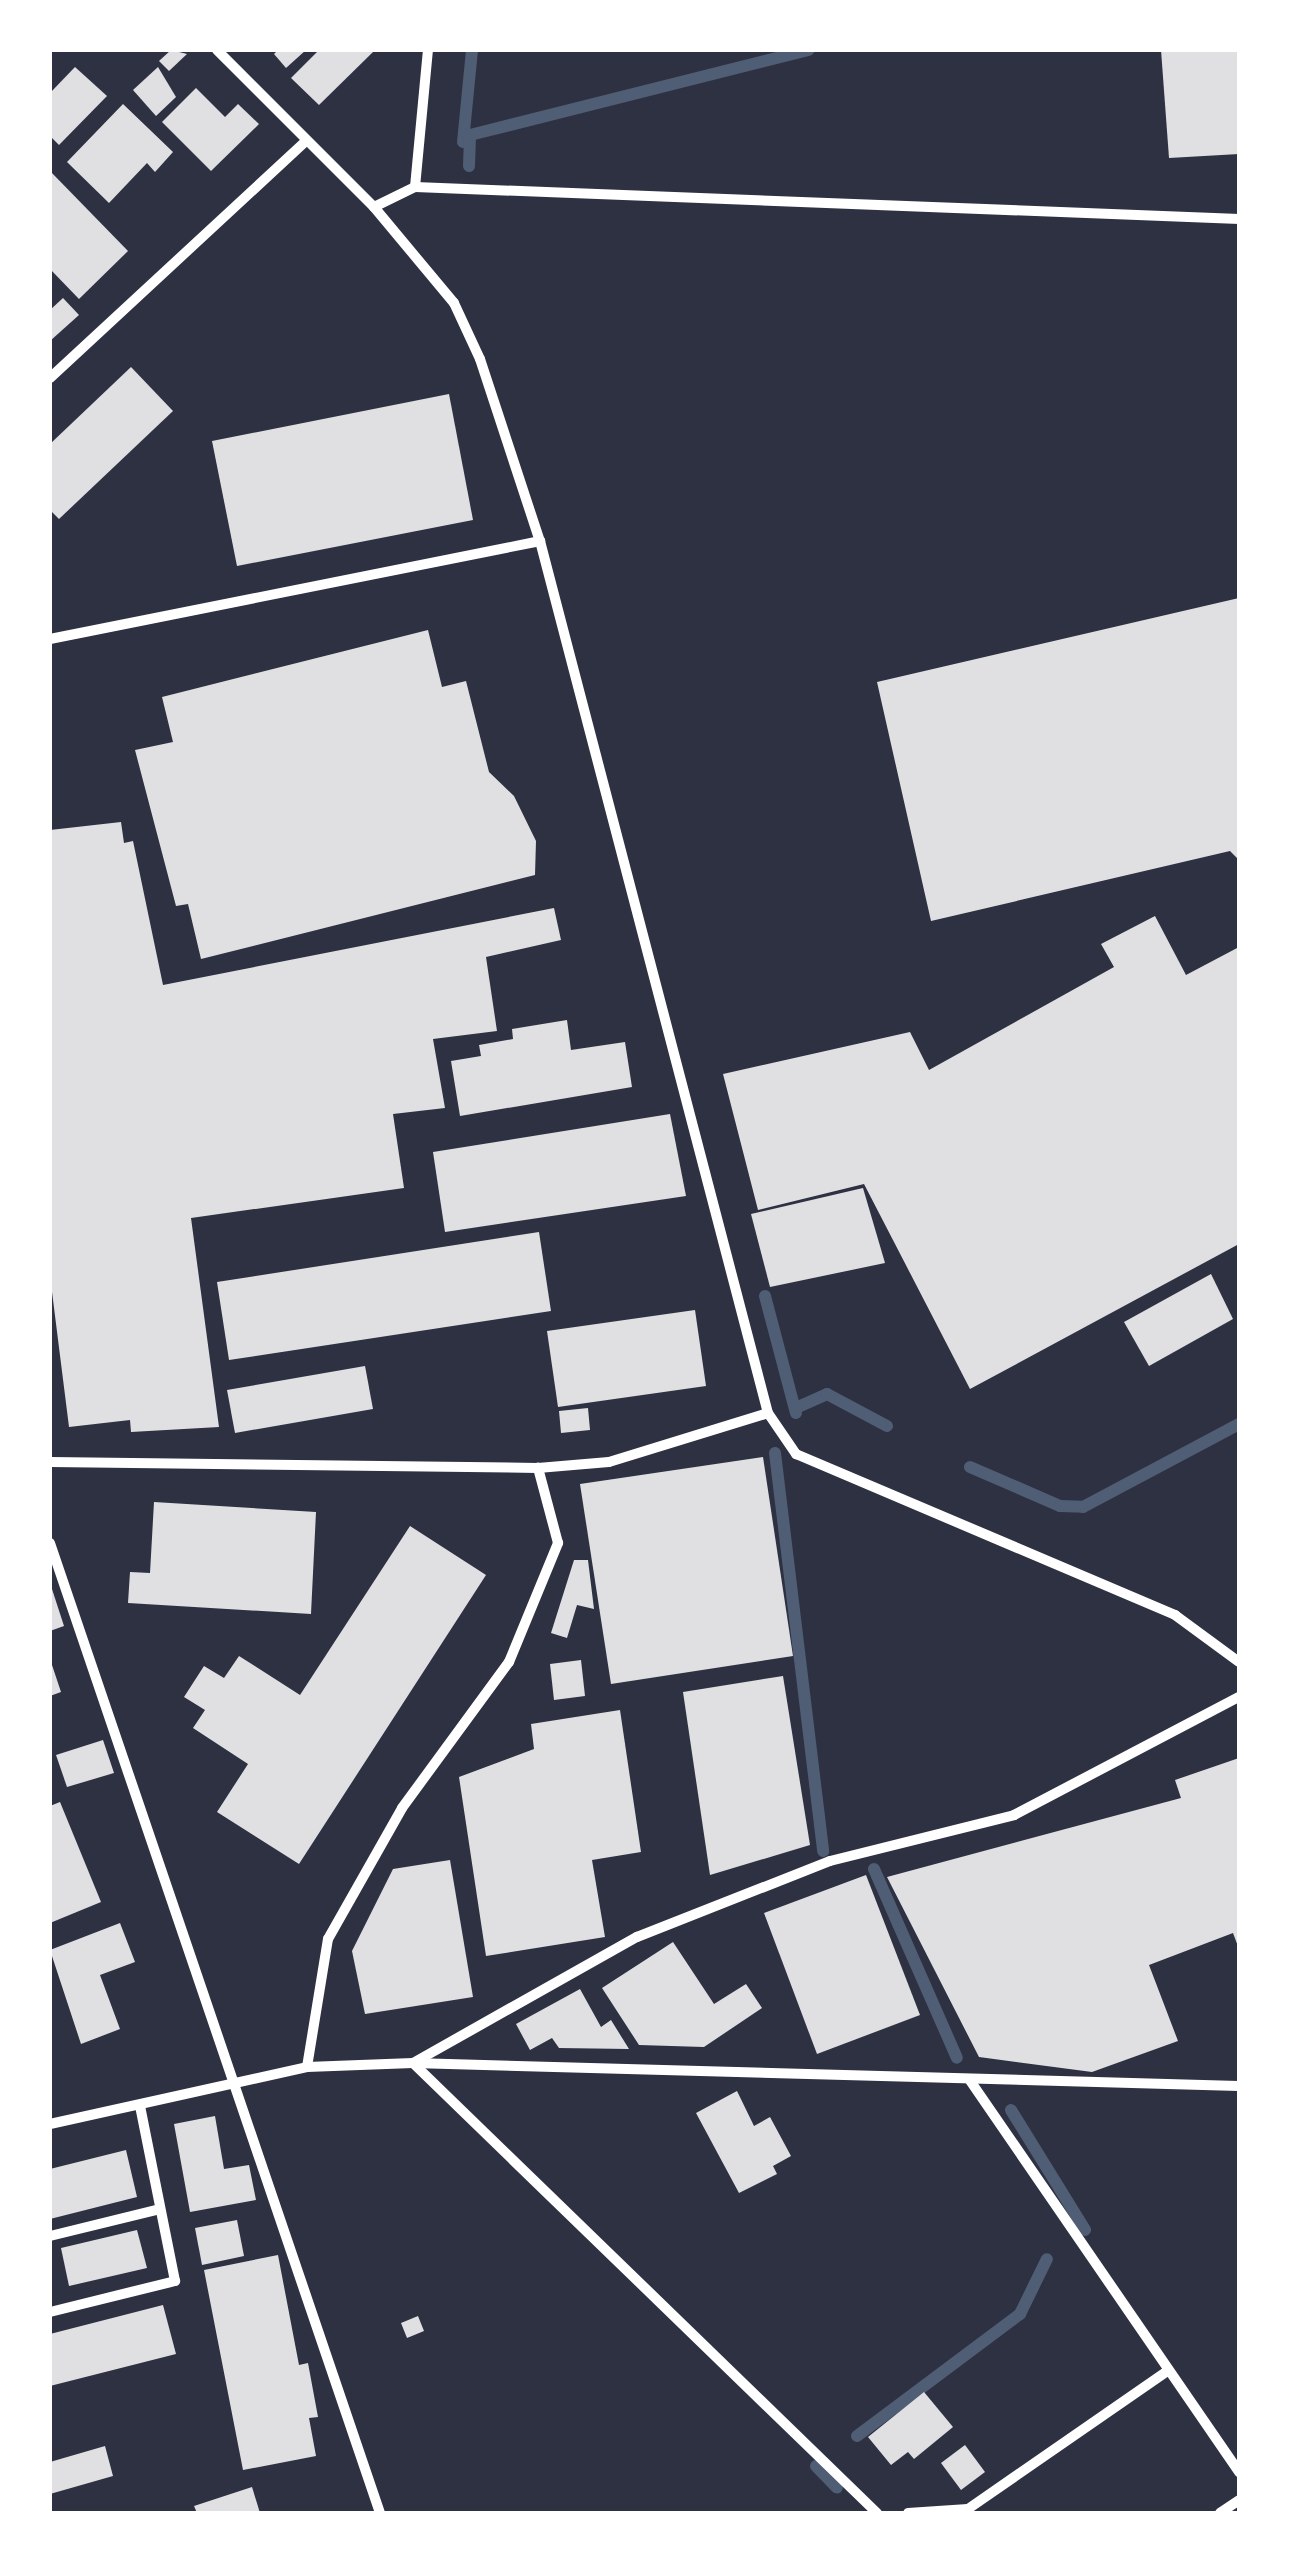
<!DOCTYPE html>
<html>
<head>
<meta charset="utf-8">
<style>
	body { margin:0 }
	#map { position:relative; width:1289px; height:2563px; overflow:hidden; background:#2d3142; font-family:"Golos Text",sans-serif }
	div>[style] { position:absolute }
	.stream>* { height:12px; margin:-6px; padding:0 6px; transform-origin:6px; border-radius:6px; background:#4f5d75 }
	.building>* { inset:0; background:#e0e0e3 }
	.minor>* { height:10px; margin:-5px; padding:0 5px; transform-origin:5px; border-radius:5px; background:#fff }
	span { translate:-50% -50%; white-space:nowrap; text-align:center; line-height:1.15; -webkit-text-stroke:10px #fff; paint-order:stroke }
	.frame { position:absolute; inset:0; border:52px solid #fff; pointer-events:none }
</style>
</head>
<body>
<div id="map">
	<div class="stream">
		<i style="left:463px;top:142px;width:92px;rotate:-84.4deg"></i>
		<i style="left:469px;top:166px;width:31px;rotate:-88deg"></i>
		<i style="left:470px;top:135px;width:349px;rotate:-14.1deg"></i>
		<i style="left:765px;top:1296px;width:121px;rotate:75.2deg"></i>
		<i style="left:798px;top:1407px;width:32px;rotate:-24deg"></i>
		<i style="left:827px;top:1394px;width:68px;rotate:28.1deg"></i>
		<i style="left:775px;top:1453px;width:401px;rotate:83.1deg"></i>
		<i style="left:970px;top:1467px;width:98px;rotate:23.4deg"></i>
		<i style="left:1060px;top:1506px;width:23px;rotate:2deg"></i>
		<i style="left:1083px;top:1507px;width:177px;rotate:-28deg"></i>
		<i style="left:874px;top:1869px;width:206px;rotate:66.3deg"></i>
		<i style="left:1011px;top:2110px;width:141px;rotate:58.3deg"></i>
		<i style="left:857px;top:2436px;width:204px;rotate:-36.8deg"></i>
		<i style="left:1020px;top:2314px;width:61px;rotate:-63.9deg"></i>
		<i style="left:816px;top:2466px;width:30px;rotate:46deg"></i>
	</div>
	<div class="building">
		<i style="clip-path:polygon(171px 50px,187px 54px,169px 71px,159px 61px)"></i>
		<i style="clip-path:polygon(278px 50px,306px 50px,286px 68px,274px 54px)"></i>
		<i style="clip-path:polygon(319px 50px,373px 52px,319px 105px,291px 78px)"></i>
		<i style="clip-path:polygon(1161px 50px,1239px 50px,1239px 154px,1169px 158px)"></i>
		<i style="clip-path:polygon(75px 67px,107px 96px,59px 145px,50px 136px,50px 93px)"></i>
		<i style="clip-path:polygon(158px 67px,176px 97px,156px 116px,133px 90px)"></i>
		<i style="clip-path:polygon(196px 88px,225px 117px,238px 104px,259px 124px,211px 171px,162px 122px)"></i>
		<i style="clip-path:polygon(123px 104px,173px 152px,155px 172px,147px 163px,109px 203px,67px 162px)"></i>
		<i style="clip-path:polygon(50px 171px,128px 251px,79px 299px,50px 269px)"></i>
		<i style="clip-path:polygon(63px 298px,79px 315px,50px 341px,50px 310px)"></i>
		<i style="clip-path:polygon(131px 367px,173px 411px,59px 519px,50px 510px,50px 444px)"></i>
		<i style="clip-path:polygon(449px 394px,473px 520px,237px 566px,212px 441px)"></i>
		<i style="clip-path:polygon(1239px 598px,1239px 860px,1230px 851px,931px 921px,877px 682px)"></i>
		<i style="clip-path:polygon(428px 630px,442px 687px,466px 681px,489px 772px,514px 796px,536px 841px,535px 875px,201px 959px,188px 904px,176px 906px,135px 750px,173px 742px,162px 697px)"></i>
		<i style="clip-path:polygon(121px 822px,124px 843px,133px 841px,163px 985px,554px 908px,561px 940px,486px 957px,497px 1031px,433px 1039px,445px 1108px,393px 1114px,404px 1188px,191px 1218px,219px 1427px,131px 1432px,130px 1420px,69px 1427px,50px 1276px,50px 830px)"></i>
		<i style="clip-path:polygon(1155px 916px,1186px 975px,1239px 947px,1239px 1244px,970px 1389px,864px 1184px,758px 1210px,723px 1074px,910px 1032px,929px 1070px,1114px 967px,1101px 944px)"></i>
		<i style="clip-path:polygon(567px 1020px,571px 1050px,625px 1042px,632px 1087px,460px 1116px,451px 1061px,481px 1056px,479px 1045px,513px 1039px,512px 1029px)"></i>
		<i style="clip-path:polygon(670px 1114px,686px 1196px,445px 1232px,433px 1152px)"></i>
		<i style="clip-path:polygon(863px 1188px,885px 1263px,770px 1287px,751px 1214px)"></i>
		<i style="clip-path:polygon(539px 1232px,551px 1311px,229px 1360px,217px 1282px)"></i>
		<i style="clip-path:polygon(1211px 1274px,1233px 1319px,1149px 1366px,1124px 1322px)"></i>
		<i style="clip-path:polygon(695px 1310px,706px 1386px,558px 1407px,547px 1331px)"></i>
		<i style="clip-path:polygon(365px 1366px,373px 1409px,235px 1433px,227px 1390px)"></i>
		<i style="clip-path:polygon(588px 1408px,590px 1430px,561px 1433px,559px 1411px)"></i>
		<i style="clip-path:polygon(763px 1457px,793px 1656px,611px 1684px,580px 1484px)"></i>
		<i style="clip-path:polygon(154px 1502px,316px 1512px,311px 1614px,128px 1603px,130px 1572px,150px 1573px)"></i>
		<i style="clip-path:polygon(410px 1526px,486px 1575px,299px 1864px,217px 1812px,248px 1764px,193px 1728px,205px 1710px,184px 1697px,204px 1666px,224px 1678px,239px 1656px,300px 1695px)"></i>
		<i style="clip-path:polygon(574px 1560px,588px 1560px,594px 1609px,577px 1605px,567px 1638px,551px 1633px)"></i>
		<i style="clip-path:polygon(51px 1586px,64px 1626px,50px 1631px,50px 1587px)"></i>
		<i style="clip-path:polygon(50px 1659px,61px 1692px,50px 1696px)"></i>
		<i style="clip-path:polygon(581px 1660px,585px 1696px,554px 1700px,550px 1664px)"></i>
		<i style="clip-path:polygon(783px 1676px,810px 1845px,710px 1875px,683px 1692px)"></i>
		<i style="clip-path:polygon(620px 1710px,641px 1852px,592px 1860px,605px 1937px,486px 1956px,459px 1777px,534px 1749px,531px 1724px)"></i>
		<i style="clip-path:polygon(103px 1740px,114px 1773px,67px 1787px,56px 1755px)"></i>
		<i style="clip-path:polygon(1239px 1758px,1239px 1949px,1233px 1933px,1149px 1965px,1178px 2041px,1092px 2072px,979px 2057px,887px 1877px,1181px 1798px,1175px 1780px)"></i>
		<i style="clip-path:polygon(60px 1802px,101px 1902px,50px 1923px,50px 1806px)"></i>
		<i style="clip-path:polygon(450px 1860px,473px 1997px,365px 2014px,352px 1951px,393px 1869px)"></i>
		<i style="clip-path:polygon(866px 1875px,920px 2015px,817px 2054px,764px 1913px)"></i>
		<i style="clip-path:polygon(120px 1923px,135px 1962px,100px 1975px,120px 2029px,81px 2044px,50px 1950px)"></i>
		<i style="clip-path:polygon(673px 1942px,714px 2004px,746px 1984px,762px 2008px,704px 2047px,639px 2045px,602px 1988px)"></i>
		<i style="clip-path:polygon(580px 1989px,601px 2027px,611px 2020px,629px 2049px,559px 2048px,552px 2038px,530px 2050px,516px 2024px)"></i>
		<i style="clip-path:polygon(737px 2091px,754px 2126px,770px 2117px,791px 2156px,773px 2166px,777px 2174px,739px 2193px,696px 2113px)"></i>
		<i style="clip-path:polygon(215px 2116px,224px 2169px,249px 2165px,256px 2200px,190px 2212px,174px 2124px)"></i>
		<i style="clip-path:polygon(126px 2150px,137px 2197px,50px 2219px,50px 2169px)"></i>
		<i style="clip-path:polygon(237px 2220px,244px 2256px,202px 2265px,195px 2228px)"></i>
		<i style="clip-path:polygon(137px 2230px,147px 2268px,69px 2286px,61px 2248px)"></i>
		<i style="clip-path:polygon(278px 2255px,299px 2365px,308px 2363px,318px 2417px,309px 2418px,316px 2456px,243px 2470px,204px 2270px)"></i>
		<i style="clip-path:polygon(163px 2305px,176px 2354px,50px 2386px,50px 2334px)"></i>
		<i style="clip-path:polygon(418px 2316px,424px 2331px,407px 2338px,401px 2323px)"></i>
		<i style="clip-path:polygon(924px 2392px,953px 2427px,914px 2459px,908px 2452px,891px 2465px,868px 2437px)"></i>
		<i style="clip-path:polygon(965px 2445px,985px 2472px,961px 2490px,941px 2463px)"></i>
		<i style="clip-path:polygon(105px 2446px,113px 2476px,50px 2494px,50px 2462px)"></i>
		<i style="clip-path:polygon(252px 2487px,260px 2513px,197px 2513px,194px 2506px)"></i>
	</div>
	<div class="minor">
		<i style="left:217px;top:50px;width:222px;rotate:45deg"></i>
		<i style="left:374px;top:207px;width:46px;rotate:-26deg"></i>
		<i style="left:415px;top:187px;width:825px;rotate:2.22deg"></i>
		<i style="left:415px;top:187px;width:138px;rotate:-84.6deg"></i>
		<i style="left:374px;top:207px;width:125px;rotate:50.2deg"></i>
		<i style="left:454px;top:303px;width:62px;rotate:65.1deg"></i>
		<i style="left:480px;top:359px;width:192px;rotate:71.8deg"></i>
		<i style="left:540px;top:541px;width:901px;rotate:75.35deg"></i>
		<i style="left:768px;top:1413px;width:50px;rotate:55.7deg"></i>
		<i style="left:796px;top:1454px;width:412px;rotate:23deg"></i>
		<i style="left:1175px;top:1615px;width:79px;rotate:36.3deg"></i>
		<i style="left:50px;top:378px;width:349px;rotate:-42.8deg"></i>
		<i style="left:50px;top:639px;width:500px;rotate:-11.3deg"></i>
		<i style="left:50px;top:1462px;width:488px;rotate:0.7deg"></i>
		<i style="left:538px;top:1468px;width:71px;rotate:-4.8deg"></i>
		<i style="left:609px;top:1462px;width:166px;rotate:-17.1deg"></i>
		<i style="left:50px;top:1543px;width:1025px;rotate:71.21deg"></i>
		<i style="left:307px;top:2067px;width:130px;rotate:-80.7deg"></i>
		<i style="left:328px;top:1939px;width:150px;rotate:-60.5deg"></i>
		<i style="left:402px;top:1808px;width:181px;rotate:-53.8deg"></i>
		<i style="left:509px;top:1662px;width:129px;rotate:-67.6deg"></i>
		<i style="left:558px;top:1543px;width:78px;rotate:-104.9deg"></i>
		<i style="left:969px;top:2079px;width:477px;rotate:55.5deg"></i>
		<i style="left:50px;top:2124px;width:263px;rotate:-12.5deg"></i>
		<i style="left:307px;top:2067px;width:106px;rotate:-2.2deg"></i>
		<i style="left:413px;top:2063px;width:826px;rotate:1.59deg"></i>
		<i style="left:50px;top:2236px;width:113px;rotate:-13.8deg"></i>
		<i style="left:50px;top:2312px;width:129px;rotate:-13.9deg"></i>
		<i style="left:175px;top:2281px;width:178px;rotate:-101.3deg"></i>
		<i style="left:877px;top:2513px;width:646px;rotate:-135.88deg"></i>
		<i style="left:413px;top:2063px;width:257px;rotate:-29.4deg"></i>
		<i style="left:637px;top:1937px;width:207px;rotate:-21.5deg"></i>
		<i style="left:830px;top:1861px;width:190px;rotate:-14deg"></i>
		<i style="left:1014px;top:1815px;width:254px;rotate:-27.7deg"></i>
		<i style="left:908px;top:2513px;width:60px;rotate:-3.8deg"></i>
		<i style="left:968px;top:2509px;width:241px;rotate:-34.7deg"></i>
		<i style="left:1220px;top:2513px;width:23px;rotate:-34deg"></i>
	</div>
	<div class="frame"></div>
</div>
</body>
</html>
